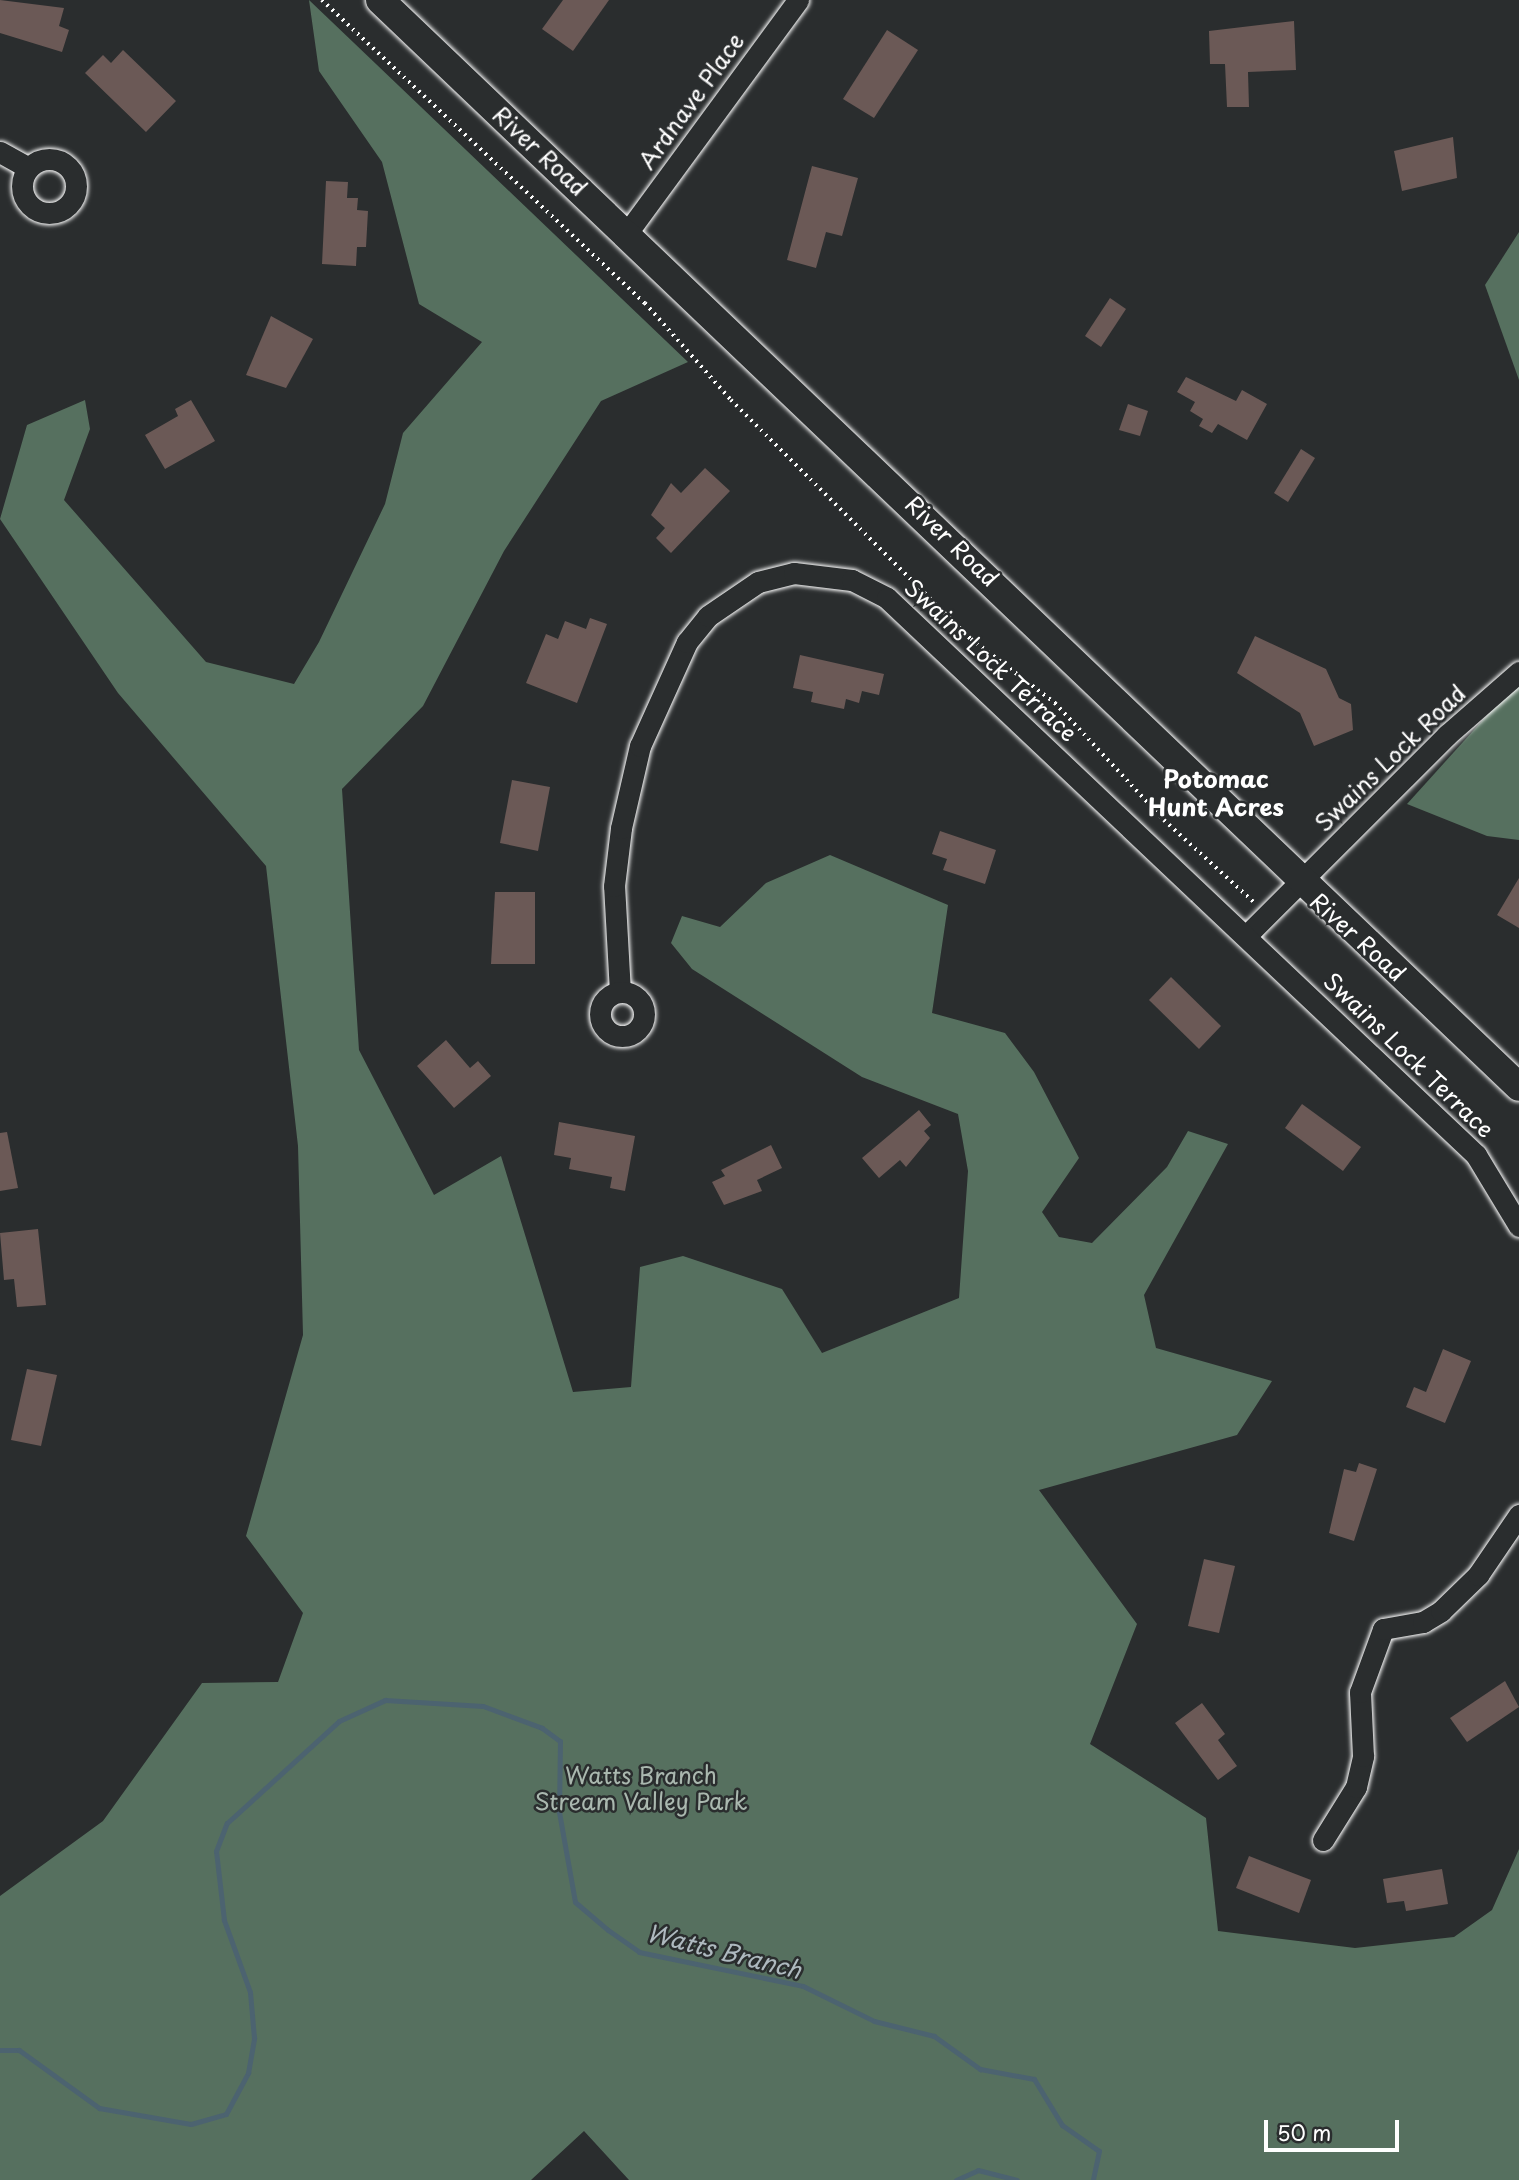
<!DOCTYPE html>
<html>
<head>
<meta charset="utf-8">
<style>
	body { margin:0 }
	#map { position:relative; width:1519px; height:2180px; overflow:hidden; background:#2a2d2e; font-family:"Playpen Sans",sans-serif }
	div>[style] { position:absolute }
	.green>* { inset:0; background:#56705f }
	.stream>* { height:5px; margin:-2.5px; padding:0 2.5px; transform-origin:2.5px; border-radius:2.5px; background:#4c6370 }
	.building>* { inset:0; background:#6b5956 }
	.path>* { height:3.5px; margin-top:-1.75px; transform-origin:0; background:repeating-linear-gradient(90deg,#fff 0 2px,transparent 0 7px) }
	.roads { filter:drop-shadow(0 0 2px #fff) drop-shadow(0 0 2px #fff) }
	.minor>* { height:21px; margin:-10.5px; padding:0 10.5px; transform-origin:10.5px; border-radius:10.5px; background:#2a2d2e }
	.minor>.ring { margin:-10.5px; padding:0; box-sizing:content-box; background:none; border:21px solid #2a2d2e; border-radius:50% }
	.major>* { height:28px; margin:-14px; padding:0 14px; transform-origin:14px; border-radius:14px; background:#2a2d2e }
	span { translate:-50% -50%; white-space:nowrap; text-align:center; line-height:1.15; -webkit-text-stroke:5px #2a2d2e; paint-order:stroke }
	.street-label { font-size:23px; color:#fff }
	.park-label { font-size:23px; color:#aab8af }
	.neighbourhood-label { font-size:24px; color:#fff; font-weight:700 }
	.water-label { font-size:24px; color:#aeb9bf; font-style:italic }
	.scale { position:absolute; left:1264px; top:2120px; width:135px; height:32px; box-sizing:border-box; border:4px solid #fff; border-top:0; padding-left:9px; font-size:21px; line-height:24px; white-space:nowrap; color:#fff; -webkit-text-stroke:5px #2a2d2e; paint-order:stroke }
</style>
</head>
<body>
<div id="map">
	<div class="green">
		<i style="clip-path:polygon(309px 0,688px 362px,601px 401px,504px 551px,423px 706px,342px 789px,359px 1050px,434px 1195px,501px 1156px,573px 1392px,631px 1387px,640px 1267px,683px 1256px,782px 1289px,822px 1353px,959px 1298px,968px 1171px,958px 1114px,862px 1077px,692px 969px,671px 943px,682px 916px,720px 927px,766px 883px,830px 855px,948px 905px,932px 1013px,1005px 1033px,1034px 1072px,1079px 1158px,1042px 1212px,1059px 1237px,1092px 1243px,1167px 1167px,1188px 1131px,1228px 1144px,1144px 1295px,1156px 1348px,1272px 1381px,1237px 1435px,1039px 1490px,1137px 1624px,1090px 1744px,1206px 1818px,1218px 1931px,1355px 1948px,1454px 1937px,1492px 1910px,1519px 1849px,1519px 2180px,629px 2180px,584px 2131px,531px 2180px,0 2180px,0 1896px,103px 1821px,202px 1683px,278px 1682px,303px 1613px,246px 1536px,303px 1335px,298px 1146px,266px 866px,118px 693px,0 519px,27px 425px,85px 400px,90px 429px,64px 500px,206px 662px,294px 684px,319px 642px,385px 504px,403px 433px,482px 342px,419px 304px,382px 162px,319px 71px)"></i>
		<i style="clip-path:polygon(1519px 232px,1519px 380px,1485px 285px)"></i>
		<i style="clip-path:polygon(1519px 680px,1519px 840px,1487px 836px,1407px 804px)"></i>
	</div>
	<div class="stream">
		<i style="left:0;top:2050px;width:19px"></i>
		<i style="left:19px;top:2050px;width:99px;rotate:35.9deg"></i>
		<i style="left:99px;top:2108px;width:93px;rotate:9.9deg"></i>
		<i style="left:191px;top:2124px;width:36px;rotate:-16deg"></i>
		<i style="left:226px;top:2114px;width:47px;rotate:-61.8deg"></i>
		<i style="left:248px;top:2073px;width:36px;rotate:-80deg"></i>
		<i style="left:254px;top:2038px;width:46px;rotate:-95deg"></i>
		<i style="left:250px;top:1992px;width:77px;rotate:-109.9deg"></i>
		<i style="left:224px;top:1920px;width:69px;rotate:-96.6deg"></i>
		<i style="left:216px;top:1851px;width:30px;rotate:-69deg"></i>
		<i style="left:227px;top:1823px;width:151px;rotate:-42.3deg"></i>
		<i style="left:339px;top:1721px;width:51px;rotate:-24.5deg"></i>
		<i style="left:385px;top:1700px;width:98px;rotate:3.5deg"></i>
		<i style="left:483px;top:1706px;width:63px;rotate:20.4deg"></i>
		<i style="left:542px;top:1728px;width:22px;rotate:36deg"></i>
		<i style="left:560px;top:1741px;width:71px;rotate:90.8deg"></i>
		<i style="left:559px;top:1812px;width:91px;rotate:79.9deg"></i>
		<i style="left:575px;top:1902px;width:43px;rotate:40.3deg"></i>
		<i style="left:608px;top:1930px;width:38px;rotate:35deg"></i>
		<i style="left:639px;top:1952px;width:167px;rotate:11.7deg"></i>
		<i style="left:803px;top:1986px;width:79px;rotate:26.2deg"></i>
		<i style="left:874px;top:2021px;width:62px;rotate:14deg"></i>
		<i style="left:934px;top:2036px;width:57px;rotate:35.7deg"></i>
		<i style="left:980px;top:2069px;width:55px;rotate:10.5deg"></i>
		<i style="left:1034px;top:2079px;width:54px;rotate:58.7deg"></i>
		<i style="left:1062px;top:2125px;width:45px;rotate:35.1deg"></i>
		<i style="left:1099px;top:2151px;width:30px;rotate:102deg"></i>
		<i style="left:956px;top:2180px;width:24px;rotate:-24deg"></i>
		<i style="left:978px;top:2170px;width:40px;rotate:14.4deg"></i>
	</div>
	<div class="building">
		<i style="clip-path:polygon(0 0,64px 8px,59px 26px,69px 30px,62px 52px,0 33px)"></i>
		<i style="clip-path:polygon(563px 0,609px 0,573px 51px,542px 29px)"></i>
		<i style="clip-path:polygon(1294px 21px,1296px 70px,1248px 72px,1249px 107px,1227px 107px,1225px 64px,1210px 64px,1209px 31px)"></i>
		<i style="clip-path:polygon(887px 30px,918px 50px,874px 118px,843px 99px)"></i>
		<i style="clip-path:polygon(123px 50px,176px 101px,146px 132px,85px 73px,103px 55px,111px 63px)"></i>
		<i style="clip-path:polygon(1453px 137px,1457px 178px,1402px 191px,1394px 151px)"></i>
		<i style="clip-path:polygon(812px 166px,858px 178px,842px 236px,826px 232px,816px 268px,787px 260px)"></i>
		<i style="clip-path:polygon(326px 181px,348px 182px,347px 198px,358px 198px,357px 210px,368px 211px,366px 247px,357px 247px,356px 266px,322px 264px)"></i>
		<i style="clip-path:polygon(1110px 298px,1126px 309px,1101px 347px,1085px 336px)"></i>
		<i style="clip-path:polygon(271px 316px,313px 339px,286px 388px,246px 375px)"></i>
		<i style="clip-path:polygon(1186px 377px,1236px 401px,1242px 390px,1267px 404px,1247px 440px,1218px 424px,1212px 433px,1199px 426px,1203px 419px,1190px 411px,1195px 402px,1177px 392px)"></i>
		<i style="clip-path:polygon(191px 400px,215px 441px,165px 469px,145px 435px,178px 416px,175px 409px)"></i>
		<i style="clip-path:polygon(1128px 404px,1148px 411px,1140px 436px,1119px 430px)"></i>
		<i style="clip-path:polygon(1301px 449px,1315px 458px,1288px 502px,1274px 493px)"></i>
		<i style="clip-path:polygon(705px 468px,730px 491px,671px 553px,656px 538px,665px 528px,651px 515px,671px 483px,681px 493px)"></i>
		<i style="clip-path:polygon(590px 618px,607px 624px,577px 703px,526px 683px,546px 634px,558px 639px,565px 621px,586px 629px)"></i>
		<i style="clip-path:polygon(1255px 636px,1326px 669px,1339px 698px,1351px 704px,1353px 730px,1314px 746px,1300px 713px,1237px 673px)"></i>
		<i style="clip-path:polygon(800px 655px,884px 674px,879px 695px,862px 691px,859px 703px,846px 699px,844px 709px,811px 702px,813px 692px,793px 688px)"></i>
		<i style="clip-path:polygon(512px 780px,550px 787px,538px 851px,500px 843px)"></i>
		<i style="clip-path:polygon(940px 831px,996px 850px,985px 884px,943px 870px,947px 859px,932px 854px)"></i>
		<i style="clip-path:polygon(1519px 878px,1519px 928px,1497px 915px)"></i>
		<i style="clip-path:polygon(495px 892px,535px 892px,535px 964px,491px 964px)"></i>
		<i style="clip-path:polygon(1171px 977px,1221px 1026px,1199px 1049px,1149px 1000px)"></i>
		<i style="clip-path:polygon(446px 1040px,470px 1068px,478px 1061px,491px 1076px,454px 1108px,417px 1066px)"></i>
		<i style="clip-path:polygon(1302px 1104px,1361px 1147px,1343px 1171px,1285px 1128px)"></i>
		<i style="clip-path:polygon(919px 1110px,931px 1125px,924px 1131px,930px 1138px,906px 1167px,900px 1160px,879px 1178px,862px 1158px)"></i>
		<i style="clip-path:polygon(559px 1122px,635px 1136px,625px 1191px,610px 1188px,612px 1177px,569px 1169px,571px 1158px,554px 1155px)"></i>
		<i style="clip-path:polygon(7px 1132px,18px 1188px,0 1191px,0 1133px)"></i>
		<i style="clip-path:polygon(771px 1145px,782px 1168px,757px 1180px,762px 1191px,724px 1205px,712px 1182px,725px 1176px,721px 1170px)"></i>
		<i style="clip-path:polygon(38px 1229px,46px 1305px,17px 1307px,14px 1279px,4px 1280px,0 1233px)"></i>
		<i style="clip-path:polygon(1443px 1349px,1471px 1361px,1445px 1423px,1406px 1407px,1414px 1387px,1426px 1392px)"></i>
		<i style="clip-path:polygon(27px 1369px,57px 1375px,41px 1446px,11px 1440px)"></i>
		<i style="clip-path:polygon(1359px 1463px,1377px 1469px,1354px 1541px,1329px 1533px,1344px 1469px,1356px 1472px)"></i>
		<i style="clip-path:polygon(1204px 1559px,1235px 1566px,1219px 1633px,1188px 1626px)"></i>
		<i style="clip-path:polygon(1505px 1681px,1519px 1707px,1467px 1742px,1450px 1718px)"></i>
		<i style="clip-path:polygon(1202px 1703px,1225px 1734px,1218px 1740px,1237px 1766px,1218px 1780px,1175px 1723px)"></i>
		<i style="clip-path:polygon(1249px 1856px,1311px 1880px,1299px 1913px,1236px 1888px)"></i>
		<i style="clip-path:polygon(1442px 1869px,1448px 1904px,1406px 1911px,1404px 1901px,1387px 1903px,1383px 1879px)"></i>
	</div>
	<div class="path">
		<i style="left:322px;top:0;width:443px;rotate:43.2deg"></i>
		<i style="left:645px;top:303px;width:130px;rotate:48.4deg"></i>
		<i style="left:731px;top:400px;width:339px;rotate:44.9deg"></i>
		<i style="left:971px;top:639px;width:106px;rotate:37.3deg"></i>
		<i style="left:1055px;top:703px;width:160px;rotate:47deg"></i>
		<i style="left:1164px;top:820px;width:123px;rotate:42.4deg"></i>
	</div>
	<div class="roads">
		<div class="minor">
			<i style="left:0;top:152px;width:33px;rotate:29deg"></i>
			<i class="ring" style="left:22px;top:159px;width:33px;height:33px"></i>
			<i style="left:627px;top:233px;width:289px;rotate:-53.7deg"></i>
			<i style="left:1247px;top:935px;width:283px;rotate:-45deg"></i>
			<i style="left:1447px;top:735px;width:96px;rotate:-41.2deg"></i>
			<i style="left:620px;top:992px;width:106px;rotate:-93.2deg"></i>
			<i style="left:614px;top:886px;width:58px;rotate:-83.1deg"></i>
			<i style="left:621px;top:828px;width:84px;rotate:-77deg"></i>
			<i style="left:640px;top:746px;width:114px;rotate:-65.7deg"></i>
			<i style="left:687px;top:642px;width:33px;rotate:-51deg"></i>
			<i style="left:708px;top:616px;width:60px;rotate:-34.2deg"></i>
			<i style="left:758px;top:582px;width:37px;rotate:-14deg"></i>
			<i style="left:794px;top:573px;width:58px;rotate:6.9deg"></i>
			<i style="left:852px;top:580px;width:39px;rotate:27deg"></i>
			<i style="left:887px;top:598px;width:811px;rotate:43.4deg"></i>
			<i style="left:1476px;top:1155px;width:83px;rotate:58.8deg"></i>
			<i class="ring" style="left:600px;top:992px;width:23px;height:23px"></i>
			<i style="left:1323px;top:1840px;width:62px;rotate:-58.1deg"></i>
			<i style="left:1356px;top:1787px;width:32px;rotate:-77deg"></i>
			<i style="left:1363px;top:1756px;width:64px;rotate:-92.7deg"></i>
			<i style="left:1360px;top:1692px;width:67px;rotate:-69.9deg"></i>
			<i style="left:1383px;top:1629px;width:41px;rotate:-9.9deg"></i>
			<i style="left:1423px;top:1622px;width:21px;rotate:-31deg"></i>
			<i style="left:1441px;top:1611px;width:52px;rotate:-44.2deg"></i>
			<i style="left:1478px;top:1575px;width:73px;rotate:-55.7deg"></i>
		</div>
		<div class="major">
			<i style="left:380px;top:0;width:1574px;rotate:43.66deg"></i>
		</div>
	</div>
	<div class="street-label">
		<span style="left:691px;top:101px;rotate:-54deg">Ardnave Place</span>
		<span style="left:540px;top:151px;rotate:43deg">River Road</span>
		<span style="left:952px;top:541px;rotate:44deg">River Road</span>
		<span style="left:991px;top:660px;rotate:43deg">Swains Lock Terrace</span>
		<span style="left:1390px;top:758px;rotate:-44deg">Swains Lock Road</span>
		<span style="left:1358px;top:937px;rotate:42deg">River Road</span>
		<span style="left:1409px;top:1055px;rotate:44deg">Swains Lock Terrace</span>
	</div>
	<div class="park-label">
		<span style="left:641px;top:1788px">Watts Branch<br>Stream Valley Park</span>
	</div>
	<div class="neighbourhood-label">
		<span style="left:1216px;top:793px">Potomac<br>Hunt Acres</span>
	</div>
	<div class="water-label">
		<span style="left:724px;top:1951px;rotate:14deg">Watts Branch</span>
	</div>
	<div class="scale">50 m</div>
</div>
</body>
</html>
